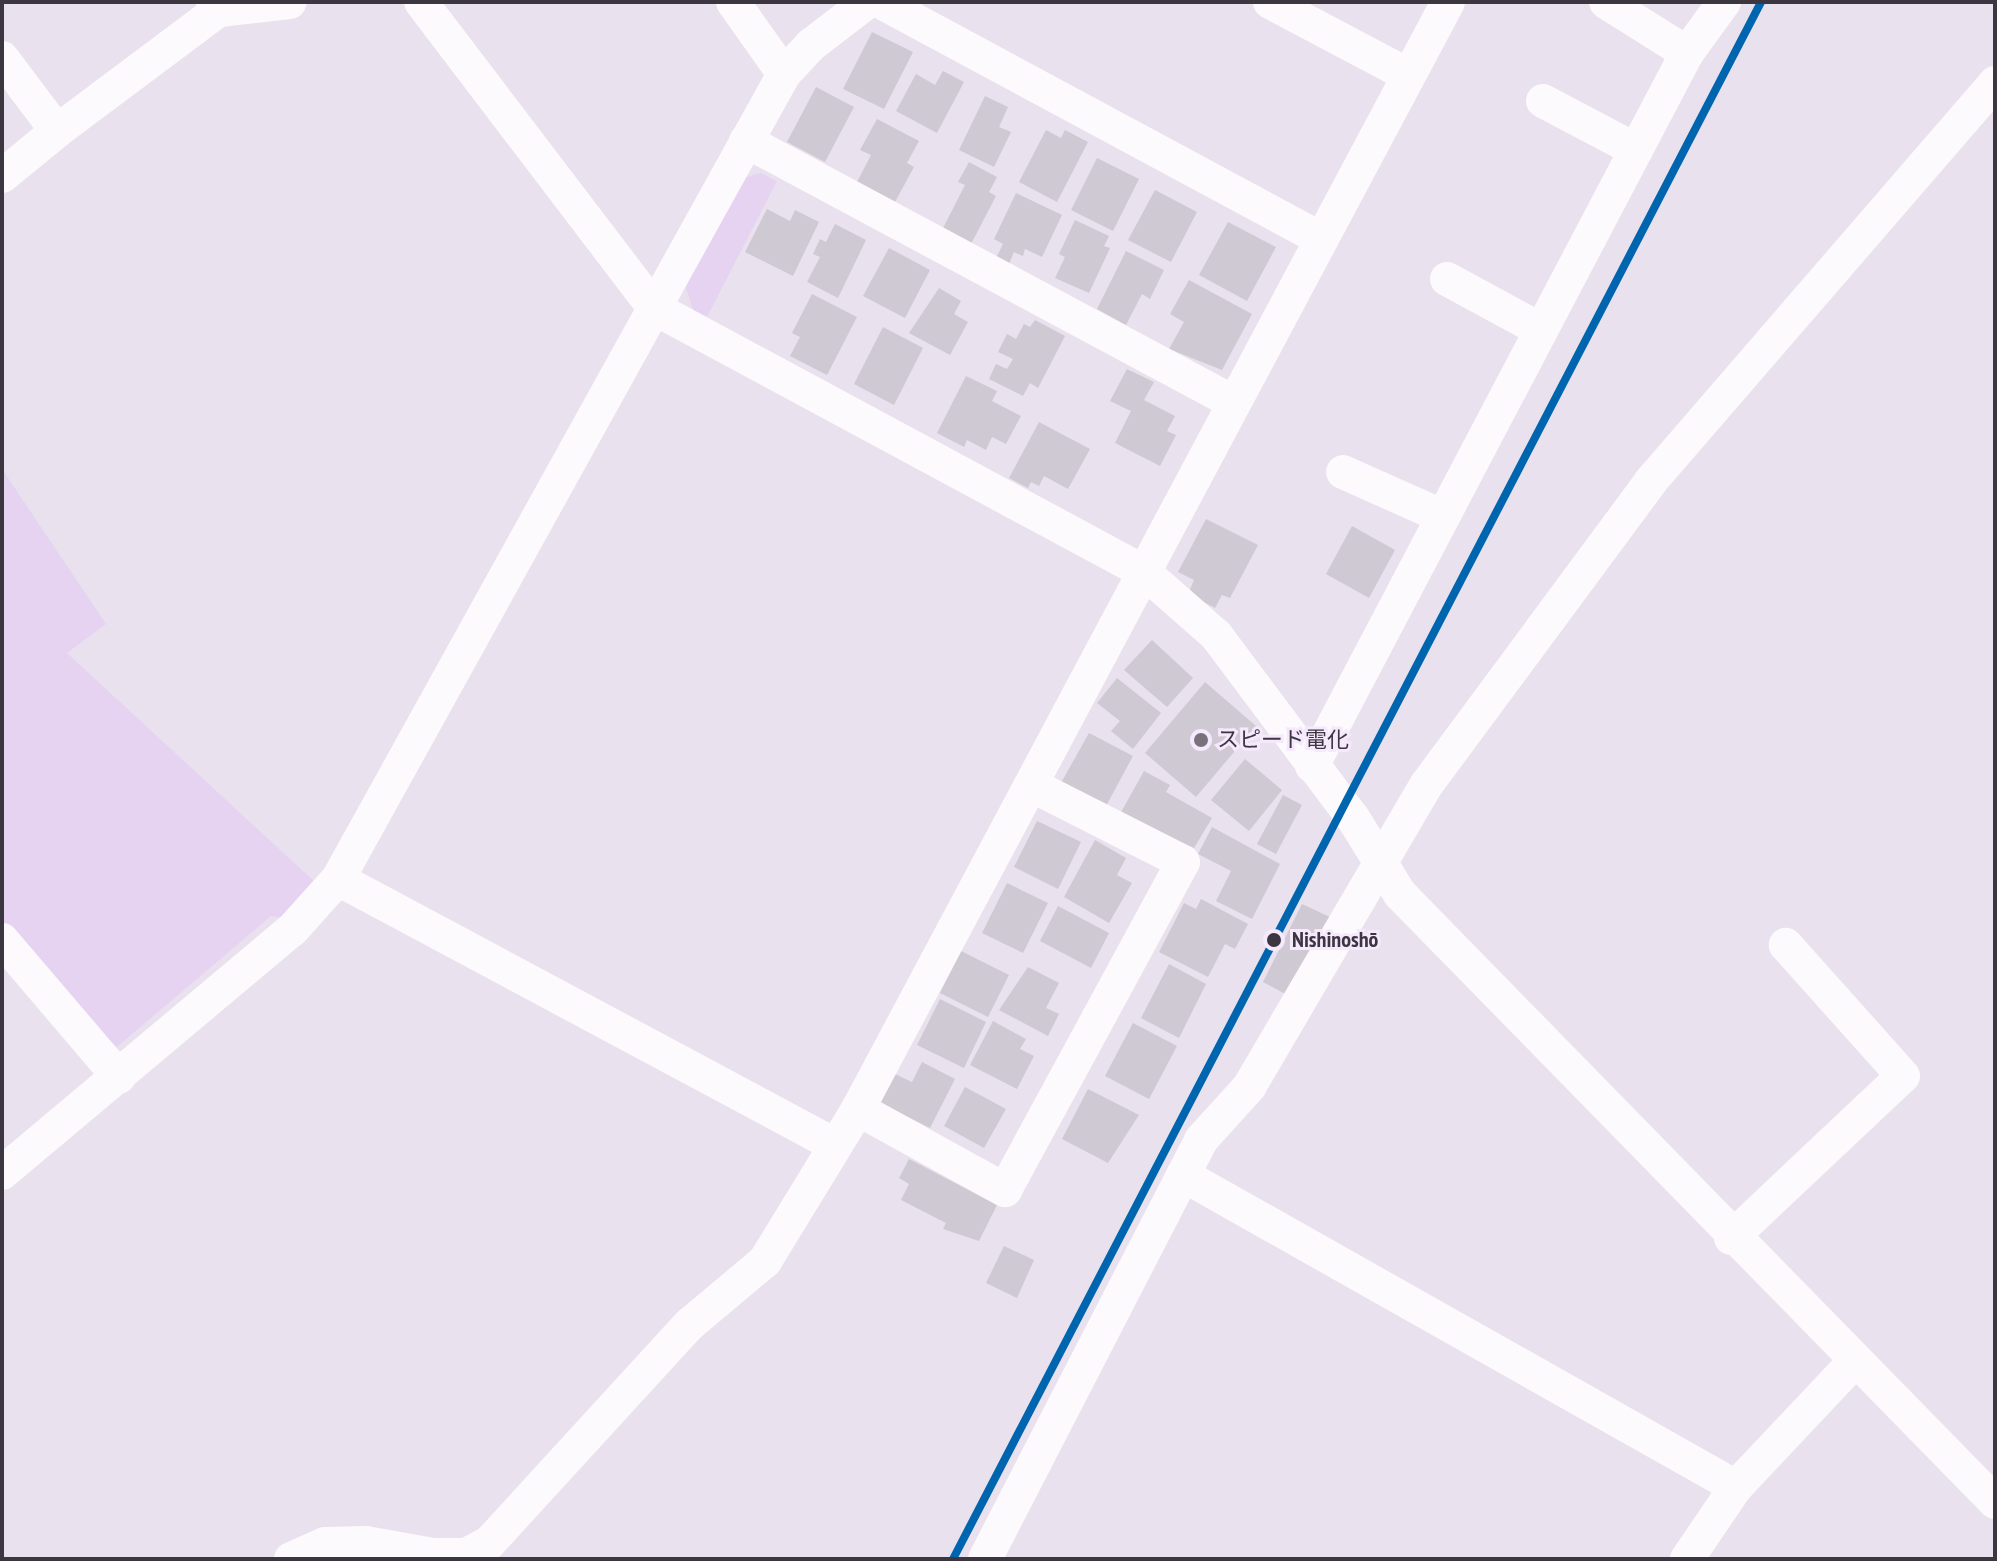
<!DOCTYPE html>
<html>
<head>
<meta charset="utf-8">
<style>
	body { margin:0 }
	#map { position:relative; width:1997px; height:1561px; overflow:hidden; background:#e9e1ee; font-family:"PT Sans Narrow","Noto Sans JP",sans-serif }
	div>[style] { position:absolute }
	.green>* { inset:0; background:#e6d3f2 }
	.building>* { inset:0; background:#cfc9d3 }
	.street>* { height:34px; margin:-17px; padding:0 17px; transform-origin:17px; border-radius:17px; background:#fcfafc }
	.rail-1>* { height:8px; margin:-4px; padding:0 4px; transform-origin:4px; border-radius:4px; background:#0065af }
	.dots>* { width:22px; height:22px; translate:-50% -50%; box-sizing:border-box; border:4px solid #f6e9fd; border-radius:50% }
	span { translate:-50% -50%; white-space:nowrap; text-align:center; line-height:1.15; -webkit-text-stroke:6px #f6e9fd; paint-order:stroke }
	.poi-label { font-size:22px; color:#3c3640 }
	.left { translate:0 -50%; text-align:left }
	.stop-label { font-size:22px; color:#3c3640; font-weight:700 }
	.frame { position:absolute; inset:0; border:4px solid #3c3640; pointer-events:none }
</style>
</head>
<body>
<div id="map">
	<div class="green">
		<i style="clip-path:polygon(761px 173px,777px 181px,707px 317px,693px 310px,685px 285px,740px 179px)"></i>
		<i style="clip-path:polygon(2px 469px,106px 624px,67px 653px,317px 884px,286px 918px,271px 916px,117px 1047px,95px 1036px,2px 926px)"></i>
	</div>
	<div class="building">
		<i style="clip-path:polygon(872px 32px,913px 52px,884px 109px,843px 89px)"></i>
		<i style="clip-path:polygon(943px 71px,964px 82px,937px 133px,896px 111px,916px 74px,935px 85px)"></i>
		<i style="clip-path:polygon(816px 87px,854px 107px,825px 162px,787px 142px)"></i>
		<i style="clip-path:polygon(985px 96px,1008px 107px,999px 127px,1011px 132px,994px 167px,959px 150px)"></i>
		<i style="clip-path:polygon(877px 119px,919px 141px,907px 163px,914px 167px,895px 202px,857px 182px,871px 155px,860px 150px)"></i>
		<i style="clip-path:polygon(1046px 130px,1061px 138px,1065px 130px,1088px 142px,1057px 202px,1019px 182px)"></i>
		<i style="clip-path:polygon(1097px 158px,1139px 179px,1113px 231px,1071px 210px)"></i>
		<i style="clip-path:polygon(969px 162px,997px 177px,989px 192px,996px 196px,970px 246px,941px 232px,965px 185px,958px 182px)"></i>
		<i style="clip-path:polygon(1155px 190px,1197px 212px,1171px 262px,1128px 240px)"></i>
		<i style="clip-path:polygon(1016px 193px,1062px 215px,1042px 257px,1025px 249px,1023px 256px,1014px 252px,1009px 264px,996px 258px,1003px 244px,994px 239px)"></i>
		<i style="clip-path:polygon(767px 209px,790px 221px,795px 210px,819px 222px,793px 276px,745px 252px)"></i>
		<i style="clip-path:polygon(1075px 220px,1109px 236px,1104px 246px,1110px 248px,1089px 293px,1055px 278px,1065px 257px,1059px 254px)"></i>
		<i style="clip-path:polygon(1228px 222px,1276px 247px,1247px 301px,1199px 275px)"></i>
		<i style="clip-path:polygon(835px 224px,866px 240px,838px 298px,807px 282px,820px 257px,813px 254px,820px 239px,826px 242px)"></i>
		<i style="clip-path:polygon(889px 248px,930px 270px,905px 318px,863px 296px)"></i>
		<i style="clip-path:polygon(1126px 251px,1164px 270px,1150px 299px,1142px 294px,1126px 325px,1097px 309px)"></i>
		<i style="clip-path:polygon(1189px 280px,1252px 314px,1222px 370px,1169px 349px,1184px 322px,1170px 314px)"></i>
		<i style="clip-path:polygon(939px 288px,961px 301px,954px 314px,968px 322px,950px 355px,909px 333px)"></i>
		<i style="clip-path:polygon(812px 294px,857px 317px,827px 375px,790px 356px,800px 337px,792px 333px)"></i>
		<i style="clip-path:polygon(1035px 320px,1065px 336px,1038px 388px,1030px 383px,1023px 396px,989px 379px,996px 364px,1007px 369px,1013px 359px,998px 352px,1007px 334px,1016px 339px,1024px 324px,1030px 327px)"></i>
		<i style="clip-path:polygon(883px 327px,923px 348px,894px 405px,854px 384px)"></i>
		<i style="clip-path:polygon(1127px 369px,1154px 382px,1144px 400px,1175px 416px,1167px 431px,1176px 435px,1160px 466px,1115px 443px,1131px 411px,1110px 401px)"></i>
		<i style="clip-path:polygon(966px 376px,997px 391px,992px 401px,1021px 416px,1006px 444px,992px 437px,986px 450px,967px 440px,964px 447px,937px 433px)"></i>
		<i style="clip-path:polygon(1039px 422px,1090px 449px,1068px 489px,1044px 476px,1039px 486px,1031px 482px,1028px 488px,1009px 478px)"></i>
		<i style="clip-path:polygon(1206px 519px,1258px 545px,1230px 598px,1222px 595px,1215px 608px,1188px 594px,1194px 580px,1178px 572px)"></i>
		<i style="clip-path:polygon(1352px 526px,1395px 550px,1369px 598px,1326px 574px)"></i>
		<i style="clip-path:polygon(1152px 640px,1193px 678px,1167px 707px,1124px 670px)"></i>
		<i style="clip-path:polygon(1117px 678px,1161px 713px,1133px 749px,1111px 731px,1120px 721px,1097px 703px)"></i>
		<i style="clip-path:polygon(1205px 682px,1256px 726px,1196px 797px,1145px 753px)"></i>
		<i style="clip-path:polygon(1089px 733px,1133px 756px,1105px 808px,1061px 783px)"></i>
		<i style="clip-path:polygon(1245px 759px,1282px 790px,1249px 831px,1211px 800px)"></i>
		<i style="clip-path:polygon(1144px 771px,1170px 785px,1166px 792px,1212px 818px,1194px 848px,1120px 814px)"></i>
		<i style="clip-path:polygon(1283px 795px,1302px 805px,1276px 854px,1257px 844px)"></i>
		<i style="clip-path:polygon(1037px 821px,1081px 842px,1058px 889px,1014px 867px)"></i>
		<i style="clip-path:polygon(1212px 827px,1280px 864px,1252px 919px,1216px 901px,1231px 871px,1198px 854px)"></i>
		<i style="clip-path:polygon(1095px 840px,1126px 858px,1117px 875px,1132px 883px,1109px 923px,1064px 897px)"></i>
		<i style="clip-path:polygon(1007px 883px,1048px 903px,1023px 953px,982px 933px)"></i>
		<i style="clip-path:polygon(1201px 899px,1248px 924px,1235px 949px,1225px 944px,1208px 977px,1159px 952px,1184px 903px,1196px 909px)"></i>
		<i style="clip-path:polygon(1302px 904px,1332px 918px,1293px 998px,1263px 982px)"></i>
		<i style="clip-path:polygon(1058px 906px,1109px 933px,1091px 968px,1040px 941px)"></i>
		<i style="clip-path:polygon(961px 951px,1009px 975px,988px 1017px,940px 993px)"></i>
		<i style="clip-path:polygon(1169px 964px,1206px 984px,1179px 1038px,1141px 1018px)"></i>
		<i style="clip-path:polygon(1028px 967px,1059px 983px,1046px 1008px,1059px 1014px,1048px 1036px,999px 1010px)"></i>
		<i style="clip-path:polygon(940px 999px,986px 1022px,964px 1068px,917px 1045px)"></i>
		<i style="clip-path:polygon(993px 1021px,1026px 1039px,1020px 1049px,1034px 1056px,1017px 1089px,970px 1065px)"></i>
		<i style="clip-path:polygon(1133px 1023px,1177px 1046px,1149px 1099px,1105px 1076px)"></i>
		<i style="clip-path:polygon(922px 1062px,955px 1079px,930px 1128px,880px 1103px,895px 1074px,912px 1082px)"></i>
		<i style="clip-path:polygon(965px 1087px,1006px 1109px,984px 1148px,944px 1126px)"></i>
		<i style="clip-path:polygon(1088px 1089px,1139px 1115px,1108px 1163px,1062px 1139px)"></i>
		<i style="clip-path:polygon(909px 1159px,997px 1205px,979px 1241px,943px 1229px,946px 1223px,901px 1200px,909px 1184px,899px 1178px)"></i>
		<i style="clip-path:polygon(1004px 1246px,1034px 1260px,1017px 1298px,986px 1283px)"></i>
	</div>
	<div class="street">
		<i style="left:421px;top:2px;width:385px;rotate:52.7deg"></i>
		<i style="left:654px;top:308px;width:557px;rotate:28.31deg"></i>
		<i style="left:1144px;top:572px;width:96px;rotate:41.2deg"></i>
		<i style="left:1216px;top:635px;width:229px;rotate:53.2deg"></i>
		<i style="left:1353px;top:818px;width:89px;rotate:58.3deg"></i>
		<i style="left:1400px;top:894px;width:851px;rotate:45.62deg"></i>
		<i style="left:733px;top:2px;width:88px;rotate:54.7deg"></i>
		<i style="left:881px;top:2px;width:498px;rotate:28.3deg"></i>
		<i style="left:1270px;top:2px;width:154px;rotate:27.9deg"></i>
		<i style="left:1606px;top:2px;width:96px;rotate:32.2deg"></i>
		<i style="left:219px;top:10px;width:71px;rotate:-6.4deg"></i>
		<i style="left:2px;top:58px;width:91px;rotate:53deg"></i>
		<i style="left:57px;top:131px;width:71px;rotate:140.7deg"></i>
		<i style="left:1543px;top:101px;width:105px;rotate:27.8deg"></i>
		<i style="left:57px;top:131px;width:202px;rotate:-36.8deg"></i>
		<i style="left:219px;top:10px;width:10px;rotate:-127deg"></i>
		<i style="left:746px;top:141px;width:553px;rotate:28.19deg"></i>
		<i style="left:1447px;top:279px;width:107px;rotate:28.5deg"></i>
		<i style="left:1343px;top:472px;width:108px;rotate:24deg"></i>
		<i style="left:1312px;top:766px;width:806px;rotate:-62.26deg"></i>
		<i style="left:1687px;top:53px;width:63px;rotate:-54deg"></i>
		<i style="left:338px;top:879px;width:564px;rotate:28.16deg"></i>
		<i style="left:2px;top:940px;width:180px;rotate:49.5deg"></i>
		<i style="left:858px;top:1109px;width:168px;rotate:28.9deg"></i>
		<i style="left:1005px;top:1190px;width:373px;rotate:-61.5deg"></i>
		<i style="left:1183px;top:862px;width:168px;rotate:-153.1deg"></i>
		<i style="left:2px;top:1173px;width:378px;rotate:-40deg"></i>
		<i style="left:292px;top:930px;width:69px;rotate:-48deg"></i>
		<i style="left:338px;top:879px;width:920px;rotate:-61.01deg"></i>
		<i style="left:784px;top:74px;width:40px;rotate:-47deg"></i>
		<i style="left:811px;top:45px;width:71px;rotate:-37.5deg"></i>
		<i style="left:1183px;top:1175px;width:635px;rotate:29.43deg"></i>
		<i style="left:1731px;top:1238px;width:236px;rotate:-43.3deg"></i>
		<i style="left:1903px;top:1076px;width:176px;rotate:-131.8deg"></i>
		<i style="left:291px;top:1559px;width:37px;rotate:-24deg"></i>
		<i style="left:325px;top:1544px;width:41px;rotate:-1.4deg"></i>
		<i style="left:366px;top:1543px;width:68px;rotate:10.2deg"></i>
		<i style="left:433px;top:1555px;width:33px"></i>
		<i style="left:466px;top:1555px;width:26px;rotate:-28deg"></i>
		<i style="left:489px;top:1543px;width:297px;rotate:-47.5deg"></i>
		<i style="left:690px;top:1324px;width:98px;rotate:-40deg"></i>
		<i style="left:765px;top:1261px;width:178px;rotate:-58.5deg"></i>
		<i style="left:858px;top:1109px;width:1254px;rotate:-61.94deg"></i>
		<i style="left:985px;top:1559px;width:471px;rotate:-62.7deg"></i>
		<i style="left:1201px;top:1140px;width:72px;rotate:-47.8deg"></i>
		<i style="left:1249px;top:1087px;width:351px;rotate:-59.6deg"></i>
		<i style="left:1427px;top:784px;width:377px;rotate:-53.5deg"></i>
		<i style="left:1651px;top:481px;width:526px;rotate:-49.16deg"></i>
		<i style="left:1687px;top:1559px;width:87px;rotate:-55.8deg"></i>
		<i style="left:1736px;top:1487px;width:172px;rotate:-46.7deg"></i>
	</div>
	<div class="rail-1">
		<i style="left:953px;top:1559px;width:1754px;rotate:-62.57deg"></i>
	</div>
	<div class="dots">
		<i style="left:1201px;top:740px;background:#79727d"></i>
		<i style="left:1274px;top:940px;background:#3c3640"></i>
	</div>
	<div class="poi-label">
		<span class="left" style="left:1217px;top:740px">スピード電化</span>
	</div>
	<div class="stop-label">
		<span class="left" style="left:1292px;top:940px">Nishinoshō</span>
	</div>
	<div class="frame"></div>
</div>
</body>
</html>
